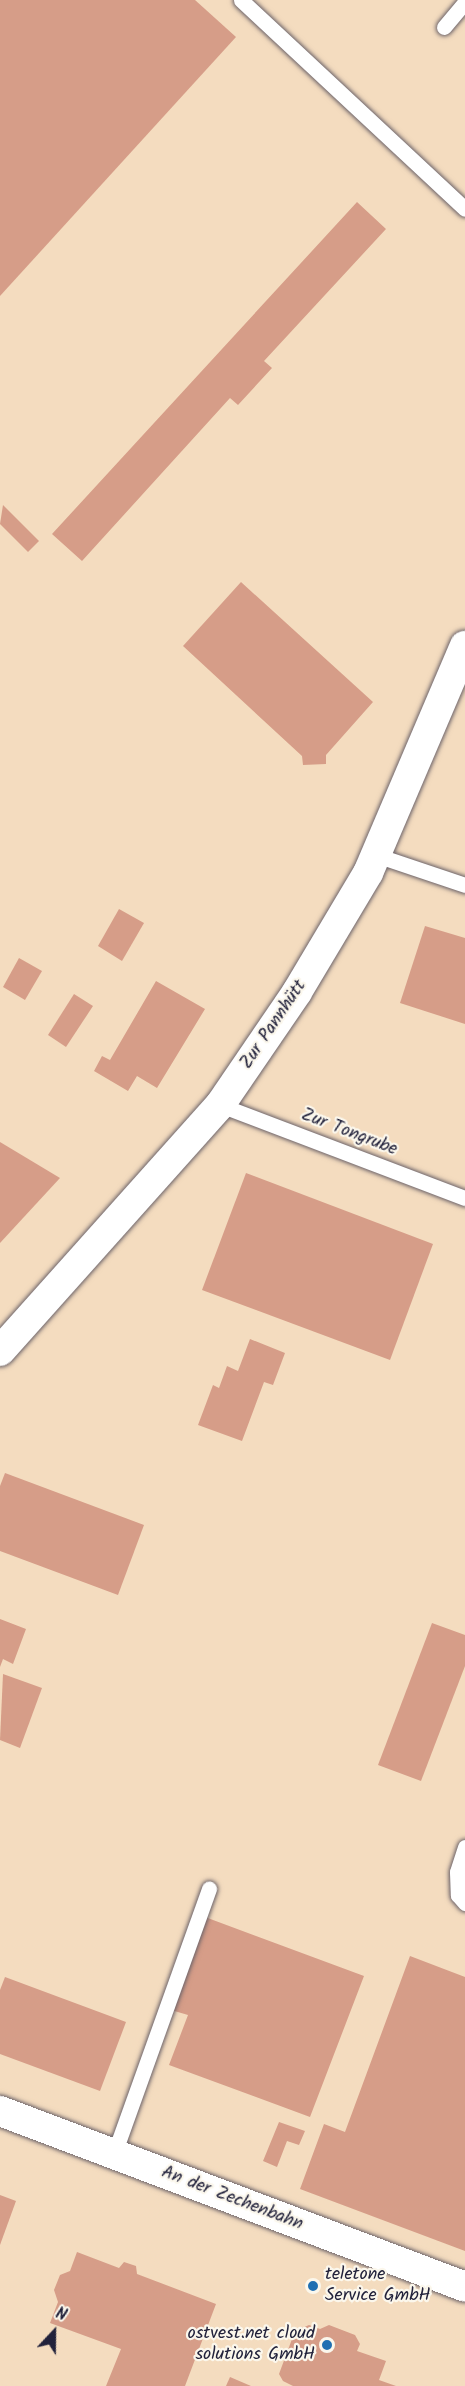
<!DOCTYPE html>
<html>
<head>
<meta charset="utf-8">
<style>
	body { margin:0 }
	#map { position:relative; width:465px; height:2386px; overflow:hidden; background:#f4dcbf; font-family:Kalam,sans-serif }
	div>[style] { position:absolute }
	.building>* { inset:0; background:#d69d88 }
	.roads { filter:drop-shadow(0 0 2px #6c6369) drop-shadow(0 0 2px #6c6369) }
	.lane>* { height:15px; margin:-7.5px; padding:0 7.5px; transform-origin:7.5px; border-radius:7.5px; background:#fff }
	.street>* { height:30px; margin:-15px; padding:0 15px; transform-origin:15px; border-radius:15px; background:#fff }
	.dots>* { width:16px; height:16px; translate:-50% -50%; box-sizing:border-box; border:3px solid #fbf7ec; border-radius:50% }
	span { translate:-50% -50%; white-space:nowrap; text-align:center; line-height:1.15; -webkit-text-stroke:4.5px #fbf7ec; paint-order:stroke }
	.street-label { font-size:18px; color:#22223b }
	.poi-label { font-size:18px; color:#22223b }
	.left { translate:0 -50%; text-align:left }
	.right { translate:-100% -50%; text-align:right }
	.north { position:absolute; left:24px; top:2302px; width:60px; height:60px; -webkit-text-stroke:4px #fbf7ec; paint-order:stroke; rotate:22deg; font-size:16px; font-weight:700; line-height:24px; text-align:center; color:#22223b }
	.north::after { content:''; display:block; margin:auto; width:21px; height:27px; background:#22223b; clip-path:polygon(50% 0,100% 100%,50% 72%,0 100%) }
</style>
</head>
<body>
<div id="map">
	<div class="building">
		<i style="clip-path:polygon(0 0,195px 0,236px 37px,0 296px)"></i>
		<i style="clip-path:polygon(357px 202px,386px 229px,264px 361px,272px 368px,238px 405px,230px 398px,82px 561px,52px 534px)"></i>
		<i style="clip-path:polygon(3px 505px,39px 541px,28px 552px,0 524px)"></i>
		<i style="clip-path:polygon(241px 582px,373px 702px,326px 755px,326px 764px,303px 765px,302px 756px,183px 646px)"></i>
		<i style="clip-path:polygon(119px 909px,144px 923px,122px 961px,98px 946px)"></i>
		<i style="clip-path:polygon(425px 926px,465px 938px,465px 1024px,400px 1003px)"></i>
		<i style="clip-path:polygon(19px 958px,42px 971px,25px 1000px,3px 987px)"></i>
		<i style="clip-path:polygon(156px 981px,205px 1009px,157px 1088px,137px 1076px,128px 1091px,94px 1071px,102px 1056px,110px 1060px)"></i>
		<i style="clip-path:polygon(74px 994px,93px 1006px,66px 1047px,48px 1035px)"></i>
		<i style="clip-path:polygon(0 1142px,60px 1178px,0 1243px)"></i>
		<i style="clip-path:polygon(246px 1173px,433px 1244px,390px 1360px,202px 1290px)"></i>
		<i style="clip-path:polygon(250px 1339px,285px 1353px,273px 1385px,264px 1382px,242px 1441px,198px 1425px,213px 1385px,219px 1388px,227px 1366px,238px 1371px)"></i>
		<i style="clip-path:polygon(5px 1473px,144px 1525px,118px 1595px,0 1551px,0 1486px)"></i>
		<i style="clip-path:polygon(0 1619px,26px 1629px,13px 1664px,3px 1659px,0 1667px)"></i>
		<i style="clip-path:polygon(432px 1623px,465px 1635px,465px 1666px,421px 1781px,378px 1765px)"></i>
		<i style="clip-path:polygon(3px 1674px,42px 1688px,20px 1748px,0 1740px)"></i>
		<i style="clip-path:polygon(205px 1917px,364px 1976px,310px 2117px,169px 2065px,188px 2015px,171px 2010px)"></i>
		<i style="clip-path:polygon(410px 1956px,465px 1977px,465px 2251px,300px 2189px,324px 2124px,345px 2132px)"></i>
		<i style="clip-path:polygon(5px 1977px,126px 2022px,100px 2091px,0 2054px,0 1990px)"></i>
		<i style="clip-path:polygon(279px 2122px,305px 2131px,299px 2145px,287px 2141px,277px 2167px,263px 2161px)"></i>
		<i style="clip-path:polygon(0 2195px,16px 2201px,0 2245px)"></i>
		<i style="clip-path:polygon(77px 2252px,119px 2268px,124px 2262px,136px 2266px,137px 2274px,216px 2304px,185px 2386px,106px 2386px,121px 2349px,50px 2323px,58px 2302px,54px 2290px,60px 2275px,70px 2271px)"></i>
		<i style="clip-path:polygon(309px 2325px,320px 2329px,329px 2325px,355px 2335px,360px 2344px,357px 2351px,386px 2361px,379px 2380px,396px 2386px,293px 2386px,283px 2381px,279px 2374px,295px 2331px)"></i>
		<i style="clip-path:polygon(230px 2377px,251px 2386px,226px 2386px)"></i>
	</div>
	<div class="roads">
		<div class="lane">
			<i style="left:241px;top:0;width:306px;rotate:43deg"></i>
			<i style="left:444px;top:27px;width:33px;rotate:-50deg"></i>
			<i style="left:376px;top:855px;width:94px;rotate:18.6deg"></i>
			<i style="left:220px;top:1105px;width:262px;rotate:20.8deg"></i>
			<i style="left:465px;top:1847px;width:26px;rotate:108deg"></i>
			<i style="left:457px;top:1872px;width:23px;rotate:88deg"></i>
			<i style="left:458px;top:1895px;width:11px;rotate:49deg"></i>
			<i style="left:114px;top:2154px;width:282px;rotate:-70.3deg"></i>
		</div>
		<div class="street">
			<i style="left:0;top:1351px;width:330px;rotate:-48.2deg"></i>
			<i style="left:220px;top:1105px;width:137px;rotate:-55.7deg"></i>
			<i style="left:297px;top:992px;width:139px;rotate:-59.2deg"></i>
			<i style="left:368px;top:873px;width:247px;rotate:-66.9deg"></i>
			<i style="left:0;top:2111px;width:497px;rotate:20.7deg"></i>
		</div>
	</div>
	<div class="dots">
		<i style="left:313px;top:2286px;background:#1f6fb2"></i>
		<i style="left:327px;top:2345px;background:#1f6fb2"></i>
	</div>
	<div class="street-label">
		<span style="left:274px;top:1025px;rotate:-56deg">Zur Pannhütt</span>
		<span style="left:349px;top:1133px;rotate:21deg">Zur Tongrube</span>
		<span style="left:232px;top:2199px;rotate:21deg">An der Zechenbahn</span>
	</div>
	<div class="poi-label">
		<span class="left" style="left:325px;top:2286px">teletone<br>Service GmbH</span>
		<span class="right" style="left:315px;top:2345px">ostvest.net cloud<br>solutions GmbH</span>
	</div>
	<div class="north">N</div>
</div>
</body>
</html>
